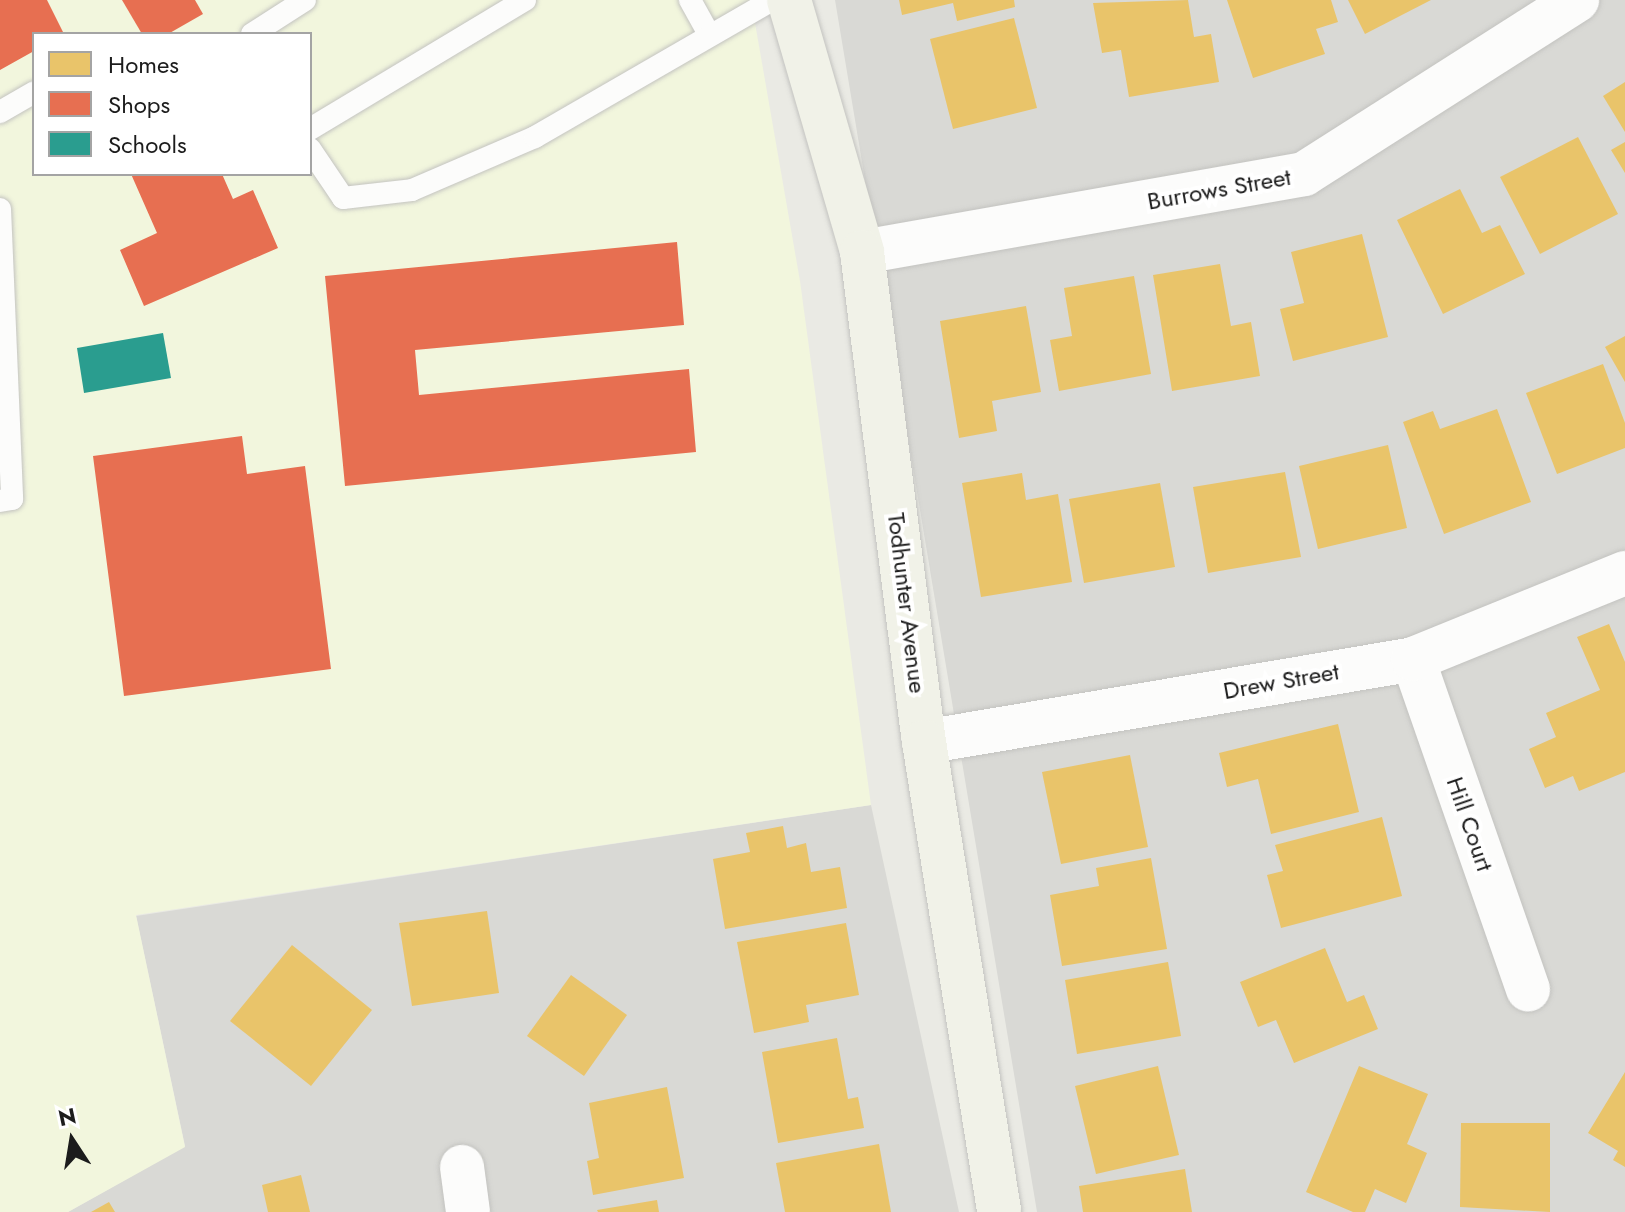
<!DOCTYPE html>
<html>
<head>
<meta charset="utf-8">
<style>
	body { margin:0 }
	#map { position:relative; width:1625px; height:1212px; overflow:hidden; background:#eaeae4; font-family:Jost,sans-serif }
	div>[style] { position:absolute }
	.residential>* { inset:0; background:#d9d9d5 }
	.education>* { inset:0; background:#f2f6dd }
	.homes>* { inset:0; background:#e9c46a }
	.shops>* { inset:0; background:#e76f51 }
	.schools>* { inset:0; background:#2a9d8f }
	.roads { filter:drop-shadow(0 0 2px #c3c3c0) drop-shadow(0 0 2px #c3c3c0) }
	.lane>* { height:22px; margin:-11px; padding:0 11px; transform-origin:11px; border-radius:11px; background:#fcfcfb }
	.street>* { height:44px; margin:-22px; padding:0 22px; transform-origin:22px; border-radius:22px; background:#fcfcfb }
	.secondary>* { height:44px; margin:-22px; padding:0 22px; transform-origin:22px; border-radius:22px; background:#f1f2e8 }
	span { translate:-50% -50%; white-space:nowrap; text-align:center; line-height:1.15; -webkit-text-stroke:8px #fff; paint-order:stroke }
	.street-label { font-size:24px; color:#1c1c1c }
	.legend { position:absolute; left:32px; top:32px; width:280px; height:144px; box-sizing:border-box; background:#fff; border:2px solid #a4a4a4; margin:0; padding:10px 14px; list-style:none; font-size:24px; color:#1c1c1c }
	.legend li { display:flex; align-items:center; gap:16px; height:40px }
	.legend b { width:40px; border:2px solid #a4a4a4 }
	.north { position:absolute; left:32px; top:1100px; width:80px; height:80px; -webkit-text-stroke:6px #fff; paint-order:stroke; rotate:348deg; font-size:22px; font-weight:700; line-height:32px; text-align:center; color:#1c1c1c }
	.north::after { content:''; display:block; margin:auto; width:28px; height:36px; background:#1c1c1c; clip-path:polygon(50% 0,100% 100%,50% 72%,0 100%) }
</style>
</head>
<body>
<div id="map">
	<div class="residential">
		<i style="clip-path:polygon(835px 0,1625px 0,1625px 1212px,1037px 1212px)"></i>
		<i style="clip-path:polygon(871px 805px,959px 1212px,68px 1212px,185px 1146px,136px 916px)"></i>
	</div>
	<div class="education">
		<i style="clip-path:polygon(evenodd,0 0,751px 0,800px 281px,871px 805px,136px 915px,185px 1147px,68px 1212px,0 1212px,0 0,34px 34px,310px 34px,310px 174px,34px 174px,34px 34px)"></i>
	</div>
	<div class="homes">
		<i style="clip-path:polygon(899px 0,1014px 0,1015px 7px,957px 21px,953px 3px,902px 15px)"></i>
		<i style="clip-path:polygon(1188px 0,1194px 37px,1211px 34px,1219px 82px,1129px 97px,1121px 50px,1102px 53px,1093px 3px)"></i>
		<i style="clip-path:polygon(1227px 0,1331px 0,1338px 22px,1316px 29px,1325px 54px,1253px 78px)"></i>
		<i style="clip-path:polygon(1348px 0,1431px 0,1365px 34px)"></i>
		<i style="clip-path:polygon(1014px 18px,1037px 108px,953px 129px,930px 39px)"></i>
		<i style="clip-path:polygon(1625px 82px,1625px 132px,1603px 96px)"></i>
		<i style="clip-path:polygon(1578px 137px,1618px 214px,1540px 254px,1500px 177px)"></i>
		<i style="clip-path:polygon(1625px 142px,1625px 173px,1611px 150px)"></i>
		<i style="clip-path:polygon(1460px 189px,1482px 233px,1500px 225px,1525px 274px,1443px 314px,1397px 220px)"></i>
		<i style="clip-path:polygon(1362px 234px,1388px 337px,1293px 361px,1280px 309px,1304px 303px,1291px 252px)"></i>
		<i style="clip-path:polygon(1220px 264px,1231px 326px,1251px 322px,1260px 376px,1172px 391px,1153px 275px)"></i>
		<i style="clip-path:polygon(1134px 276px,1151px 374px,1059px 391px,1050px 340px,1072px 336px,1064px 288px)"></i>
		<i style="clip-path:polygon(1026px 306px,1041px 392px,992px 401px,997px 431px,959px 438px,940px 321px)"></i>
		<i style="clip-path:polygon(1625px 336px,1625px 382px,1605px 347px)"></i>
		<i style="clip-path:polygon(1603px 364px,1625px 423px,1625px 448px,1557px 474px,1526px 393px)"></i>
		<i style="clip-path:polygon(1497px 409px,1531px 502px,1444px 534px,1403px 422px,1433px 411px,1440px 429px)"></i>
		<i style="clip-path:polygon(1388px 445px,1407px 528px,1318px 549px,1299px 466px)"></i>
		<i style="clip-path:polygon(1285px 472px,1301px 557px,1208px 573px,1193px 487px)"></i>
		<i style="clip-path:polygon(1022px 473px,1026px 500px,1058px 494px,1072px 582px,981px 597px,962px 483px)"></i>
		<i style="clip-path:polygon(1160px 483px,1175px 567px,1084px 583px,1069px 499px)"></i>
		<i style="clip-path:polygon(1609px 624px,1625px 662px,1625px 772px,1579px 791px,1573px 776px,1545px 788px,1529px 749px,1556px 737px,1546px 713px,1600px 690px,1577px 637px)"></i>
		<i style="clip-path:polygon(1338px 724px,1359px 812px,1271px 834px,1258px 779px,1227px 787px,1219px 753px)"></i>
		<i style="clip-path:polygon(1130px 755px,1148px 847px,1061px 864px,1042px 772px)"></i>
		<i style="clip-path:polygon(1382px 817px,1402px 896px,1281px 928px,1267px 875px,1283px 871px,1275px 845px)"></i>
		<i style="clip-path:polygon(783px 826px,787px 848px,806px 843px,811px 872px,840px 867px,847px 908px,725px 929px,713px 859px,750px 852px,746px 833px)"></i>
		<i style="clip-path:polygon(1151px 858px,1167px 949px,1062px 966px,1050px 895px,1099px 886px,1096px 868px)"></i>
		<i style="clip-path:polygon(487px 911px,499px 993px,412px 1006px,399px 923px)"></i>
		<i style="clip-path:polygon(846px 923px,859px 995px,806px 1005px,809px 1022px,754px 1033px,737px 942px)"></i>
		<i style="clip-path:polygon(292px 945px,372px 1010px,311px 1086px,230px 1021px)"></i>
		<i style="clip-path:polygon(1325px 948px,1347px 1002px,1364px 995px,1378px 1029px,1294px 1063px,1276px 1020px,1258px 1027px,1240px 982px)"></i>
		<i style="clip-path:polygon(1168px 962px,1181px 1036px,1077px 1054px,1065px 980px)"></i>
		<i style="clip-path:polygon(571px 975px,627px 1015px,584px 1076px,527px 1036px)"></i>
		<i style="clip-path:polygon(837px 1038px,848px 1099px,858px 1097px,864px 1128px,778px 1143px,762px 1052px)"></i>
		<i style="clip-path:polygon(1158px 1066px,1179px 1155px,1096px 1174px,1075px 1086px)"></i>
		<i style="clip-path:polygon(1359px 1066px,1428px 1094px,1407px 1144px,1427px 1153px,1406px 1203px,1375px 1189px,1365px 1212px,1353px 1212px,1306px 1192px)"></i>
		<i style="clip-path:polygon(1625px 1072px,1625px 1167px,1613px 1160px,1618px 1151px,1588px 1133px)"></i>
		<i style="clip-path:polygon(667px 1087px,684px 1178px,593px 1195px,587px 1161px,599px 1158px,589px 1103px)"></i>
		<i style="clip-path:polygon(1461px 1123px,1550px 1123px,1550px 1212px,1460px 1207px)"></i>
		<i style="clip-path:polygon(879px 1144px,891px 1212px,785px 1212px,776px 1163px)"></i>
		<i style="clip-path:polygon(1185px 1169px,1192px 1212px,1083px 1212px,1079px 1186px)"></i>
		<i style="clip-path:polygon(301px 1175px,310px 1212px,268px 1212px,262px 1185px)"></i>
		<i style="clip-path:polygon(657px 1200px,659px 1212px,598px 1212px,597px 1210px)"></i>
		<i style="clip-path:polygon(109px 1202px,115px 1212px,91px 1212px)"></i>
	</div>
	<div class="shops">
		<i style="clip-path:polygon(0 0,47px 0,64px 34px,34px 34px,34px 51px,0 70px)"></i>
		<i style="clip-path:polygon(122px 0,195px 0,203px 14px,168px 34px,142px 34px)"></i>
		<i style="clip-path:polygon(131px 174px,222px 174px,233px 199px,253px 190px,278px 248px,144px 306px,120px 250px,157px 233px)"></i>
		<i style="clip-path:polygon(677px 242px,684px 325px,415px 350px,419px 395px,689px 369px,696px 452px,345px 486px,325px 276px)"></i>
		<i style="clip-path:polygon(242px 436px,247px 474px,305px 466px,331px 669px,124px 696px,93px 456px)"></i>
	</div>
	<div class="schools">
		<i style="clip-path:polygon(163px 333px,171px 378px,84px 393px,77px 348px)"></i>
	</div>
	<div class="roads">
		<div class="lane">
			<i style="left:690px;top:0;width:37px;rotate:61deg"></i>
			<i style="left:252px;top:34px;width:63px;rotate:-32.7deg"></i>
			<i style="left:0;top:112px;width:39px;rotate:-30deg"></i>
			<i style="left:310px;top:129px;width:251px;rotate:-31deg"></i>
			<i style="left:310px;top:149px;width:59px;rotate:56deg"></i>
			<i style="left:343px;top:198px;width:69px;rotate:-6.6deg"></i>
			<i style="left:412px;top:190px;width:134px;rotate:-23.3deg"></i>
			<i style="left:535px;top:137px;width:274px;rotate:-30deg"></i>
			<i style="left:0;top:209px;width:290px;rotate:87.6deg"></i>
			<i style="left:12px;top:499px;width:12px;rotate:171deg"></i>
		</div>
		<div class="street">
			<i style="left:862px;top:252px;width:449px;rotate:-10deg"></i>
			<i style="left:1304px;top:174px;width:324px;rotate:-32.5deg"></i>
			<i style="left:1413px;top:659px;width:350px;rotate:70.8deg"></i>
			<i style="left:924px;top:742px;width:496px;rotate:-9.6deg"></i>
			<i style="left:1413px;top:659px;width:229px;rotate:-22.1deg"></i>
			<i style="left:462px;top:1167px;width:45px;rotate:82.4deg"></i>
		</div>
		<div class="secondary">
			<i style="left:789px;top:0;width:262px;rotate:73.8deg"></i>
			<i style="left:862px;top:252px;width:494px;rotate:82.8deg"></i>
			<i style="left:924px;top:742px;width:476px;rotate:80.9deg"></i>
		</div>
	</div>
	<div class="street-label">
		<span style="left:1219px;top:189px;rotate:-10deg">Burrows Street</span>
		<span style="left:907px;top:603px;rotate:83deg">Todhunter Avenue</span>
		<span style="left:1281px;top:681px;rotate:-10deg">Drew Street</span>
		<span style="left:1470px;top:824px;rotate:71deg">Hill Court</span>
	</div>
	<ul class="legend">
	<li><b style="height:22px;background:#e9c46a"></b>Homes</li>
	<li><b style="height:22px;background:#e76f51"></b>Shops</li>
	<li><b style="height:22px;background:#2a9d8f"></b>Schools</li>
	</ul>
	<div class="north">N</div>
</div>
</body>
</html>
